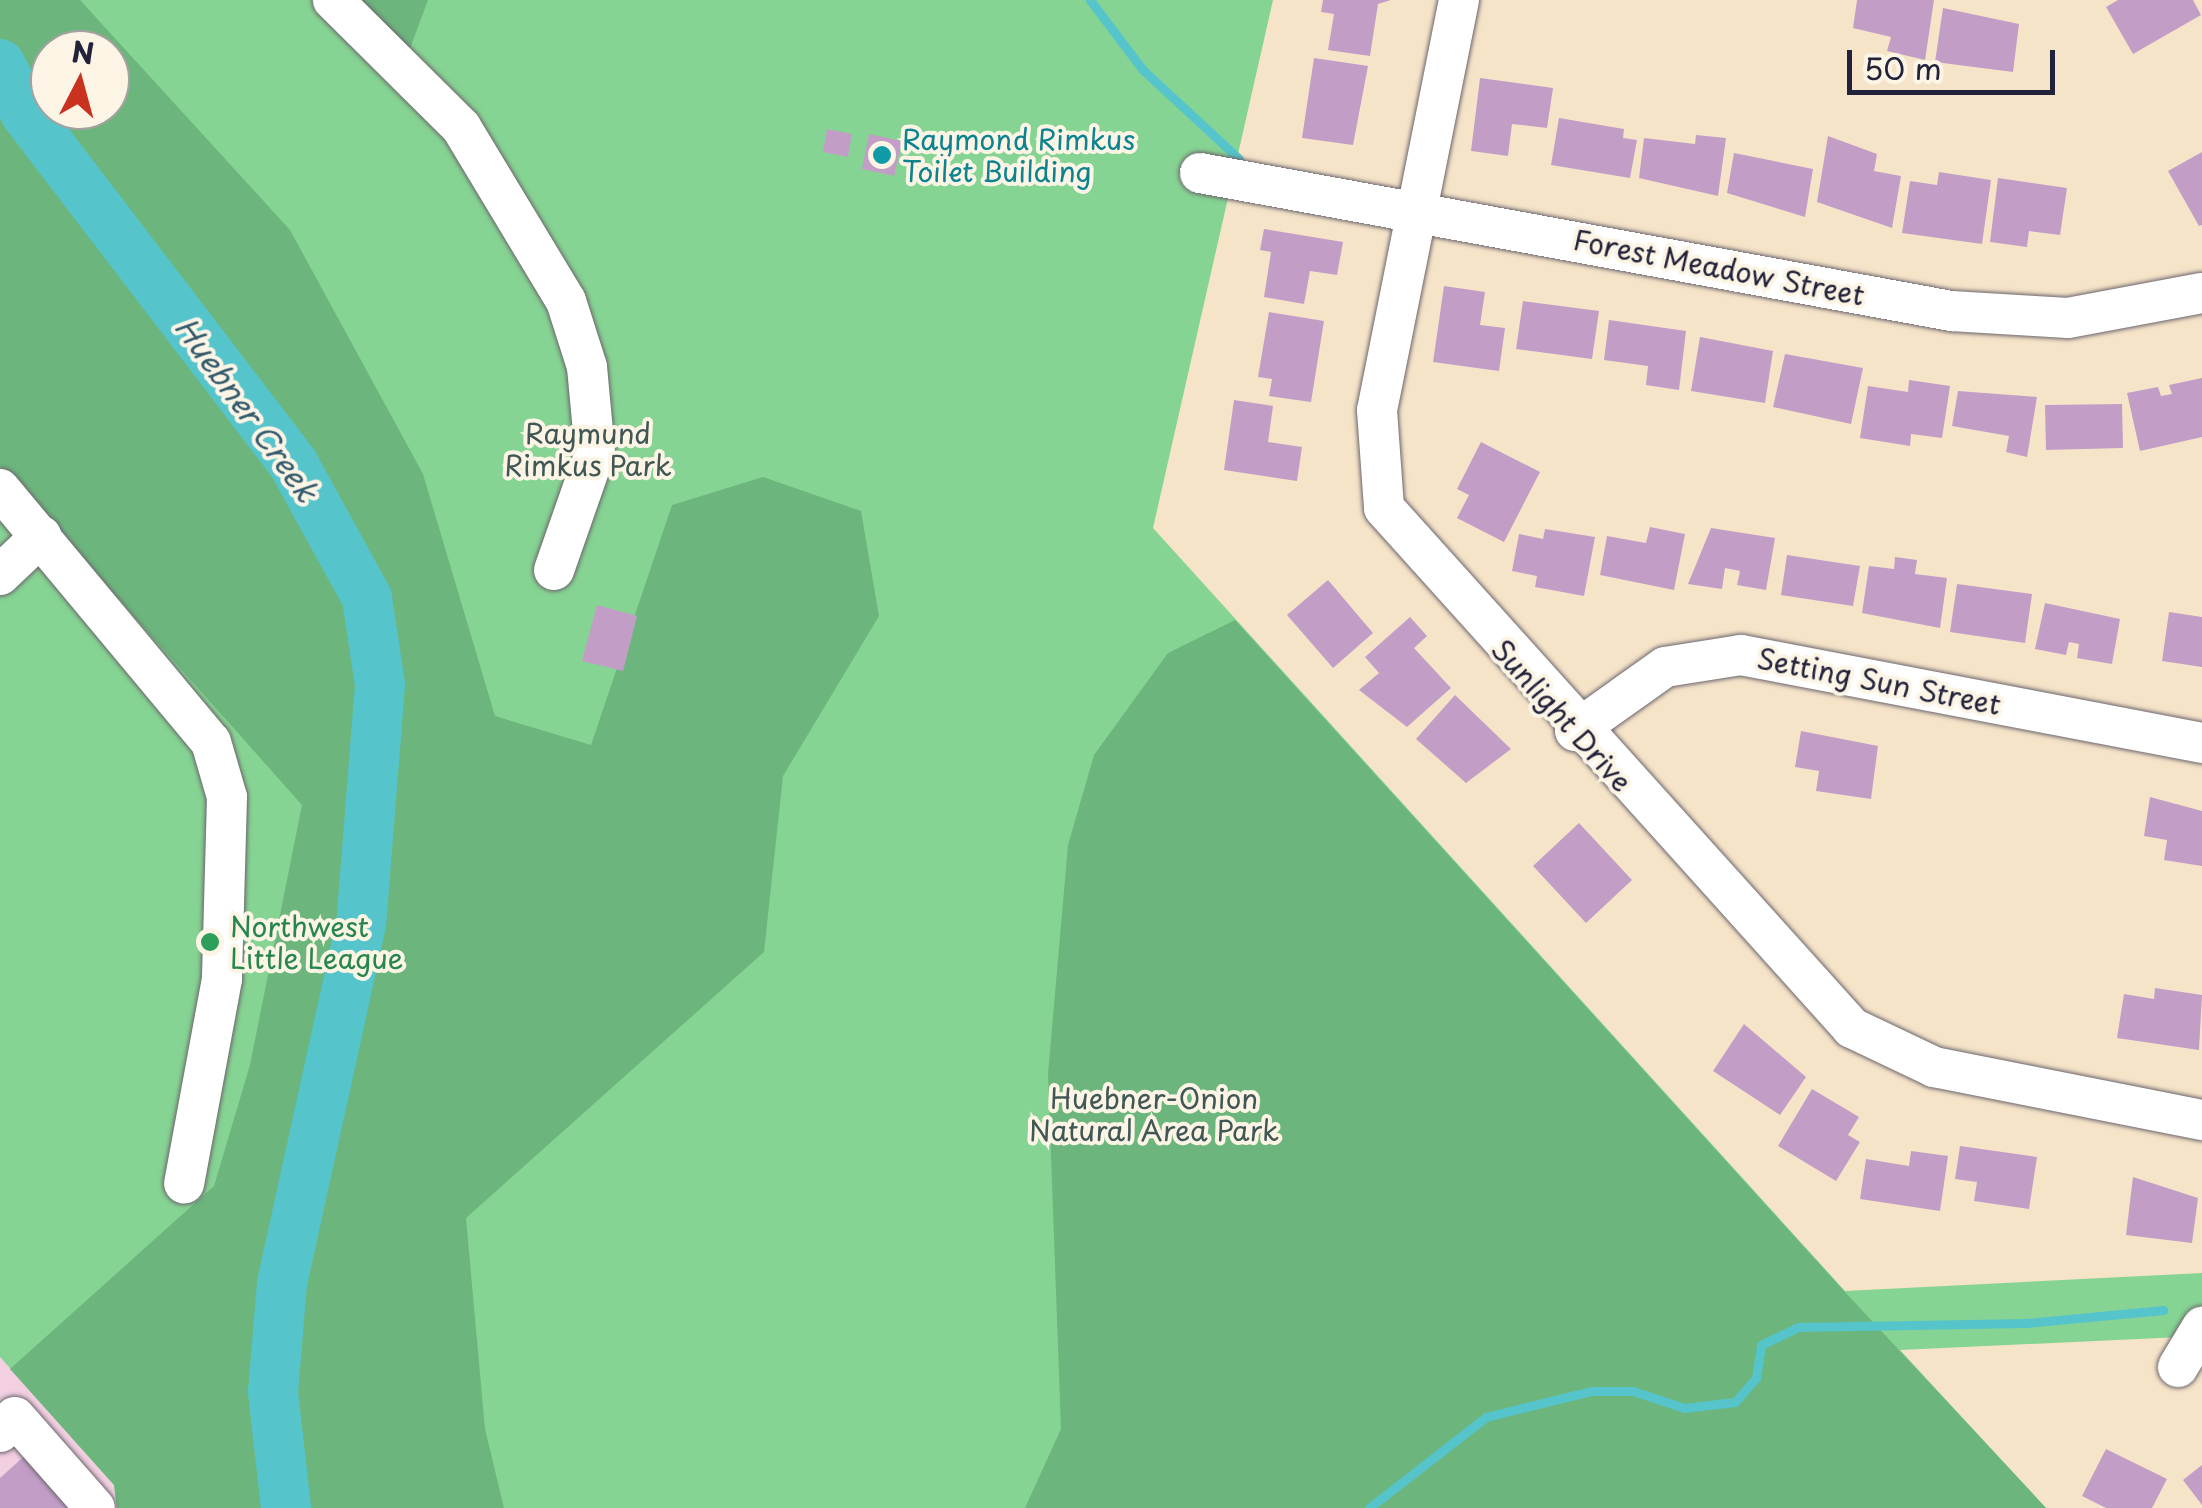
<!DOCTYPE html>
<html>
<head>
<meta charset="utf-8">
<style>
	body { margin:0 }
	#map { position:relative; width:2202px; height:1508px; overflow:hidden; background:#f6e4c9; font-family:"Playpen Sans",sans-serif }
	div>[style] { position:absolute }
	.built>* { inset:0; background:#f2cfe1 }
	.green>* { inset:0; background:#86d493 }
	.forest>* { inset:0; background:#6cb67d }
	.stream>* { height:9px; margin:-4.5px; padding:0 4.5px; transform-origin:4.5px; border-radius:4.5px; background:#56c4cb }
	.river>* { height:50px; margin:-25px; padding:0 25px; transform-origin:25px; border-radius:25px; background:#56c4cb }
	.building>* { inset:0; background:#c29ec7 }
	.roads { filter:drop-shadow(0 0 2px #6c666d) drop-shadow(0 0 2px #6c666d) }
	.minor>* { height:40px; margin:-20px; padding:0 20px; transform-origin:20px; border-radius:20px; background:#fff }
	.dots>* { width:28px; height:28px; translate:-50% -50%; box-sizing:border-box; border:5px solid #fcf5e5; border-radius:50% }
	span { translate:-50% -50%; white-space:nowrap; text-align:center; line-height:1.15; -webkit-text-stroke:8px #fcf5e5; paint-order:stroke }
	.culture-label { font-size:28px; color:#0d838f }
	.left { translate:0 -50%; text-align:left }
	.street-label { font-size:28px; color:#22223b }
	.park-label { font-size:28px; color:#405755 }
	.leisure-label { font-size:28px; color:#27864d }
	.water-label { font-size:30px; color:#345b6d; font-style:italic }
	.north { position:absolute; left:30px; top:30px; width:100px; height:100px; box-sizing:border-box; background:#fcf5e5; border:2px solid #a5a1a1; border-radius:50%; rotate:6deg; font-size:28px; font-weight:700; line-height:40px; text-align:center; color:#22223b }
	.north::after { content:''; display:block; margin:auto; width:35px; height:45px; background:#c8321e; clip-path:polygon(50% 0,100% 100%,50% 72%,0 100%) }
	.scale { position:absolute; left:1847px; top:50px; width:208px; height:45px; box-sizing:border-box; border:5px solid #22223b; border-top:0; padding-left:12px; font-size:30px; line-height:35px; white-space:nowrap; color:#22223b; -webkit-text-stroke:8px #fcf5e5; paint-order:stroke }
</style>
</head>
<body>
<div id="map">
	<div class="built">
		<i style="clip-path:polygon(0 1357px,114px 1485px,117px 1508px,0 1508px)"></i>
	</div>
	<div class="green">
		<i style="clip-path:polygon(evenodd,0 0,1273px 0,1153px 528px,1845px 1291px,2202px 1273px,2202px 1336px,1900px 1350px,2046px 1508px,117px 1508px,114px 1485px,0 1357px,0 0,50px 50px,110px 50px,110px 110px,50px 110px,50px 50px)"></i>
	</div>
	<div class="forest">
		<i style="clip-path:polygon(evenodd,0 0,80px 0,290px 230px,423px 474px,495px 716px,591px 745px,672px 505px,763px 477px,861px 511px,879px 616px,783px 776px,764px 952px,466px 1218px,485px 1429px,504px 1508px,117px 1508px,114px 1485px,10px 1369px,214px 1186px,250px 1065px,302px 805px,0 466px,0 0,50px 50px,110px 50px,110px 110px,50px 110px,50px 50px)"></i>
		<i style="clip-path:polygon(357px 0,428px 0,408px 54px)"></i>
		<i style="clip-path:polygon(1235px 620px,1845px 1292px,2046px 1508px,1025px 1508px,1061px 1429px,1048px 1074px,1068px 845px,1094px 755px,1168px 653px)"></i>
	</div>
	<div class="stream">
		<i style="left:1090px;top:0;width:88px;rotate:52.9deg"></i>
		<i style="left:1143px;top:70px;width:131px;rotate:42.8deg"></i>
		<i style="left:1369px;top:1508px;width:148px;rotate:-37.9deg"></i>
		<i style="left:1486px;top:1417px;width:108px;rotate:-13.9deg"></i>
		<i style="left:1591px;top:1391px;width:42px"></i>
		<i style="left:1633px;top:1391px;width:54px;rotate:18.4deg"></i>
		<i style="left:1684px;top:1408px;width:51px;rotate:-6.7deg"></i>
		<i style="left:1735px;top:1402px;width:32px;rotate:-49deg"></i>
		<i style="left:1756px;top:1378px;width:33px;rotate:-81deg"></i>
		<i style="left:1761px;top:1345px;width:41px;rotate:-25.9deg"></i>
		<i style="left:1798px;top:1327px;width:228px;rotate:-1deg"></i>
		<i style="left:2026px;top:1323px;width:138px;rotate:-5.4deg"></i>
	</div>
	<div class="river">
		<i style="left:0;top:64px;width:56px;rotate:62.5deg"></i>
		<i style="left:26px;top:114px;width:442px;rotate:52.6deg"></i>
		<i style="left:294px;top:465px;width:152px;rotate:61.2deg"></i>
		<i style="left:367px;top:598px;width:88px;rotate:81.5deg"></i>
		<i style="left:380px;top:685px;width:240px;rotate:94.5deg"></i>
		<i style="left:361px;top:924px;width:368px;rotate:102.4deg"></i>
		<i style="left:282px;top:1283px;width:109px;rotate:94.7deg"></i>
		<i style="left:273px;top:1392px;width:117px;rotate:83.6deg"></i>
	</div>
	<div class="building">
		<i style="clip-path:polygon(1323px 0,1391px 0,1378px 4px,1370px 56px,1328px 50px,1334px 14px,1321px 12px)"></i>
		<i style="clip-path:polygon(1857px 0,1934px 0,1925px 60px,1887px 51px,1891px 37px,1853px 28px)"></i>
		<i style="clip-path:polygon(2118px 0,2193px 0,2201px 15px,2133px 54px,2106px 7px)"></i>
		<i style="clip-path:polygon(1943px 8px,2019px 24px,2013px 72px,1935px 62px)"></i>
		<i style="clip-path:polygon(1314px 58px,1368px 66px,1353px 145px,1302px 138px)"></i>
		<i style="clip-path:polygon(1480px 78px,1553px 88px,1547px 128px,1512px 124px,1508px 156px,1471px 151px)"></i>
		<i style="clip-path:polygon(1559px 118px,1624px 129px,1623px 138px,1637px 140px,1630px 178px,1551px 165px)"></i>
		<i style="clip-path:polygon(827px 129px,852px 134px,848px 157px,823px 152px)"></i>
		<i style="clip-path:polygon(869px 134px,902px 141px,894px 176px,862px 169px)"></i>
		<i style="clip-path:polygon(1696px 135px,1726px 138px,1718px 196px,1639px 178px,1644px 138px,1695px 144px)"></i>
		<i style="clip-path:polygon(1828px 136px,1877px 154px,1874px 171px,1901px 176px,1892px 228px,1817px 202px)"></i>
		<i style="clip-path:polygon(2202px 152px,2202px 225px,2199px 226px,2168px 171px)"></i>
		<i style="clip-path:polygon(1734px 153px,1813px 169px,1805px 217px,1727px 193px)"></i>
		<i style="clip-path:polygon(1939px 172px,1991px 180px,1982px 244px,1902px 233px,1910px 181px,1937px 185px)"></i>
		<i style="clip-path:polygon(1998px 178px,2067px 188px,2060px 235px,2029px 231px,2027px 247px,1990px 242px)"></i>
		<i style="clip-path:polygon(1264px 229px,1343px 242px,1337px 275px,1310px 271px,1304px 304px,1264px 297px,1271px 252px,1260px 250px)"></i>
		<i style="clip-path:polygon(1444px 286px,1485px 292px,1480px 325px,1505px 328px,1499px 371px,1433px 362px)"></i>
		<i style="clip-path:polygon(1523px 301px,1599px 311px,1592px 359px,1516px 349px)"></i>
		<i style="clip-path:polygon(1269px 312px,1324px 321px,1311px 402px,1269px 396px,1272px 379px,1258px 377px)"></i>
		<i style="clip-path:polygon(1609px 320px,1686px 331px,1679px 390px,1646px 385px,1648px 366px,1604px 360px)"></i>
		<i style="clip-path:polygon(1700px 337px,1773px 351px,1765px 403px,1691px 391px)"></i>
		<i style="clip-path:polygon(1785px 354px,1863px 368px,1851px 424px,1773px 407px)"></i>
		<i style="clip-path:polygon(2202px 378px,2202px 437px,2140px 451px,2127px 393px,2158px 387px,2161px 396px,2172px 394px,2169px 385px)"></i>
		<i style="clip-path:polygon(1909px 380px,1950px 386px,1942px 438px,1911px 434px,1910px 446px,1860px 438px,1868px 386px,1908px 392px)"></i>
		<i style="clip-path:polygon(1958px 391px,2037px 397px,2027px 457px,2006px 452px,2009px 436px,1952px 426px)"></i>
		<i style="clip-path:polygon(1234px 400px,1273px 406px,1268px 442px,1302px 447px,1297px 481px,1224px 470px)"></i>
		<i style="clip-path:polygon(2122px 404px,2123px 448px,2046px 450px,2045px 405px)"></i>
		<i style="clip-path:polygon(1481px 442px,1540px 472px,1504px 542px,1457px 518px,1469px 495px,1457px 489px)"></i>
		<i style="clip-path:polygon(1650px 527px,1685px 534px,1674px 590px,1600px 575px,1607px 536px,1646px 543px)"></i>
		<i style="clip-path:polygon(1711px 528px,1775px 538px,1766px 590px,1737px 585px,1740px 571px,1725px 568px,1722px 589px,1688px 584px)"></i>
		<i style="clip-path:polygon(1545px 529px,1595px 537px,1584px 596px,1535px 587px,1537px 576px,1512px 571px,1519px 534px,1543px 539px)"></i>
		<i style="clip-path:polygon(1787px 555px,1860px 566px,1853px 606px,1781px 595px)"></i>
		<i style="clip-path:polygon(1895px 557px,1917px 560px,1915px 574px,1947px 578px,1940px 628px,1862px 613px,1869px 566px,1894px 569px)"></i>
		<i style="clip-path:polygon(1328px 580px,1373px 633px,1333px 668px,1287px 615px)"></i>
		<i style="clip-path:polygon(1957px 584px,2032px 594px,2025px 643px,1950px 632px)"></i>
		<i style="clip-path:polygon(2045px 603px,2120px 619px,2112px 664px,2077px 658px,2079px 644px,2069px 642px,2066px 655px,2035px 649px)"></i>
		<i style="clip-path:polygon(597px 605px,637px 616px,623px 671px,582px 661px)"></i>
		<i style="clip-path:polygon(2169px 612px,2202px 617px,2202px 667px,2162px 661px)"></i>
		<i style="clip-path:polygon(1410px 617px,1427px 636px,1414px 648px,1451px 688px,1407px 727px,1359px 690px,1379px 673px,1365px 657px)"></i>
		<i style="clip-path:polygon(1455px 695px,1511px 749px,1466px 783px,1416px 739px)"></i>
		<i style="clip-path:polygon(1801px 731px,1878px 746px,1871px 799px,1816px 791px,1819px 771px,1795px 767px)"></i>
		<i style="clip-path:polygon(2150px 797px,2202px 811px,2202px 866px,2164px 860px,2167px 840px,2144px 836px)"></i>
		<i style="clip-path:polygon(1579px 823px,1632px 880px,1586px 923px,1533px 866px)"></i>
		<i style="clip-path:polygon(2155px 988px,2202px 995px,2199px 1050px,2117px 1038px,2124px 994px,2154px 999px)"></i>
		<i style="clip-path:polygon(1744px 1024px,1806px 1077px,1780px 1115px,1713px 1071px)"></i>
		<i style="clip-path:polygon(1812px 1089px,1859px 1117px,1848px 1135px,1860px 1142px,1836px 1181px,1778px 1146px)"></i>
		<i style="clip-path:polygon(1960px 1146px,2037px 1157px,2029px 1209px,1974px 1201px,1977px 1182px,1955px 1179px)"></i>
		<i style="clip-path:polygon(1911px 1151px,1948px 1156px,1940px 1211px,1860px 1199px,1866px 1159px,1909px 1166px)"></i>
		<i style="clip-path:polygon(2133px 1177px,2198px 1198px,2192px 1243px,2126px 1235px)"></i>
		<i style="clip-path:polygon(2106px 1449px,2167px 1479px,2152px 1508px,2106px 1508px,2082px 1496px)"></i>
		<i style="clip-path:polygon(29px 1452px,76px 1508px,0 1508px,0 1478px)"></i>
		<i style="clip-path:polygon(2202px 1465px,2202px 1505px,2183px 1480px)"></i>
	</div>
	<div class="roads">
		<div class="minor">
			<i style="left:333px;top:0;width:180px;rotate:44.8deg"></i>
			<i style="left:461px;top:127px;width:203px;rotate:58.9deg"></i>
			<i style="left:566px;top:301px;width:69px;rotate:72.3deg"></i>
			<i style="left:587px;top:367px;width:86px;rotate:84.7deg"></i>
			<i style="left:595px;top:453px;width:124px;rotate:109.3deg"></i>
			<i style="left:1459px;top:0;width:418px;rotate:101.3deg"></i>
			<i style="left:1377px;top:410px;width:98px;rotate:85.9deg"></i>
			<i style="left:1384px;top:508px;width:700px;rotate:48.01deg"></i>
			<i style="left:1852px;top:1028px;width:91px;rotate:25.4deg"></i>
			<i style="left:1934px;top:1067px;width:273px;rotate:11.2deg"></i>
			<i style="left:1200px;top:173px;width:764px;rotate:10.41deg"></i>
			<i style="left:1951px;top:311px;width:117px;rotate:3.4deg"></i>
			<i style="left:2068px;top:318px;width:136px;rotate:-10.6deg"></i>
			<i style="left:0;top:489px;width:329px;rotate:50.2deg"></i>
			<i style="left:211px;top:742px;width:57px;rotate:73.8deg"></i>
			<i style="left:227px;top:797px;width:182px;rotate:91.6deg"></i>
			<i style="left:222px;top:979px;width:208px;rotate:100.5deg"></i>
			<i style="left:0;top:575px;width:57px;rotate:-43.6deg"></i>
			<i style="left:1575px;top:731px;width:110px;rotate:-35.4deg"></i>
			<i style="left:1665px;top:667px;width:77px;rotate:-9deg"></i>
			<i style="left:1741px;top:655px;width:469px;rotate:10.8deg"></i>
			<i style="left:2178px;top:1367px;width:47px;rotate:-59deg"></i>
			<i style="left:0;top:1432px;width:21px;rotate:-45deg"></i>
			<i style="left:15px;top:1417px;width:121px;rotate:48.7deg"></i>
		</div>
	</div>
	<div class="dots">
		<i style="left:882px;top:155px;background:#0f9aa8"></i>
		<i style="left:210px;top:942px;background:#2e9e5b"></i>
	</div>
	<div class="culture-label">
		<span class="left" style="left:902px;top:155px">Raymond Rimkus<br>Toilet Building</span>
	</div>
	<div class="street-label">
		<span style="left:1719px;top:267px;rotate:11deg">Forest Meadow Street</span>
		<span style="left:1879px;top:681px;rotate:11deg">Setting Sun Street</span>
		<span style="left:1562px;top:715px;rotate:48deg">Sunlight Drive</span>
	</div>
	<div class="park-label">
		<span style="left:588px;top:449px">Raymund<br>Rimkus Park</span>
		<span style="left:1154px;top:1114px">Huebner-Onion<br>Natural Area Park</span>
	</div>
	<div class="leisure-label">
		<span class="left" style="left:230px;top:942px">Northwest<br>Little League</span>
	</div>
	<div class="water-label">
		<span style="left:247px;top:409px;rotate:54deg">Huebner Creek</span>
	</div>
	<div class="north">N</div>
	<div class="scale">50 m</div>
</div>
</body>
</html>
